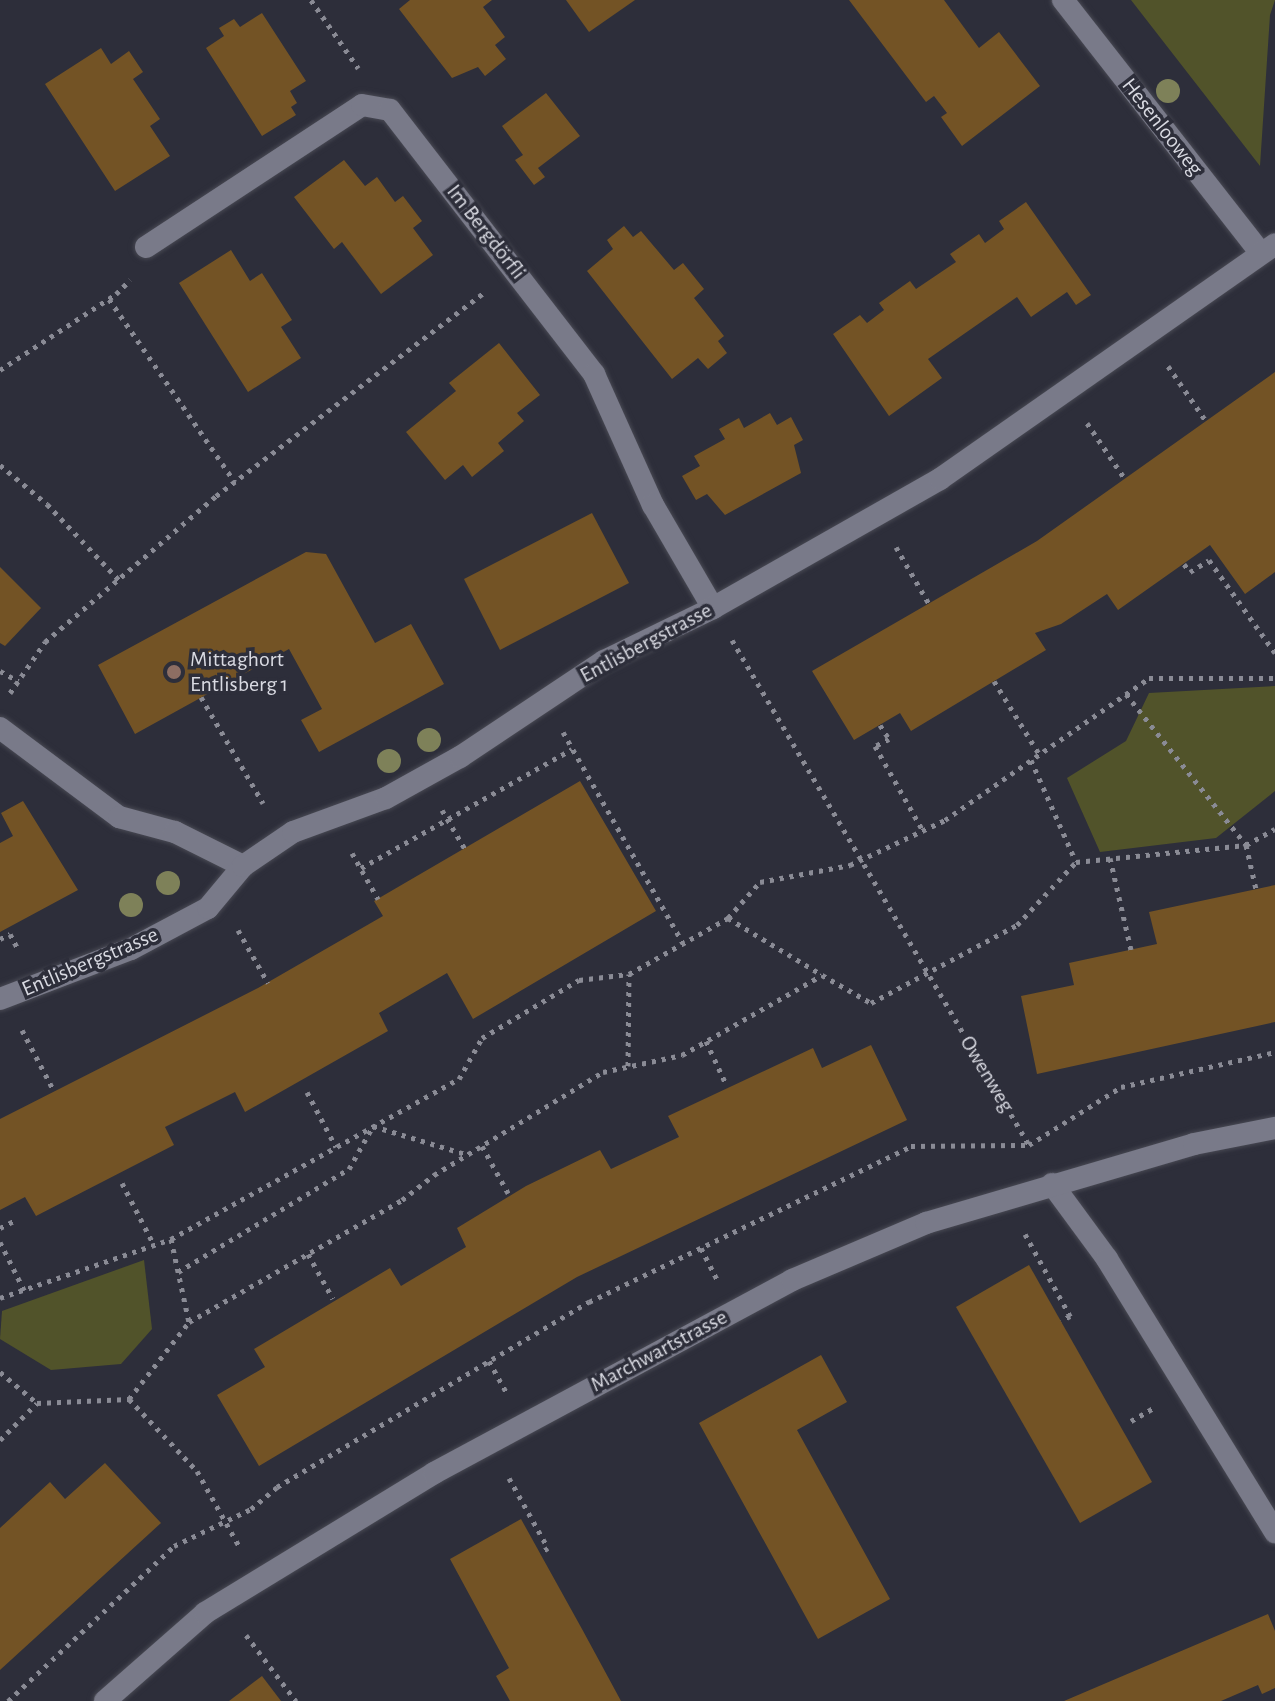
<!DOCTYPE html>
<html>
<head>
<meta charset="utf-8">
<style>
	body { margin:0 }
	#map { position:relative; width:1275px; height:1701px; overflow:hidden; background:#2d2e3a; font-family:"Alegreya Sans",sans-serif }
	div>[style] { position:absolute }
	.green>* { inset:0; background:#51532a }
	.building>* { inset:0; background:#735325 }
	.path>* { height:5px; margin-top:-2.5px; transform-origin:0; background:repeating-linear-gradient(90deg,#8a8b95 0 4px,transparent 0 10px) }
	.roads { filter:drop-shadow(0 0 2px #484953) drop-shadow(0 0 2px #484953) }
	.service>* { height:22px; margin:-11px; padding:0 11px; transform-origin:11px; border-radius:11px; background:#797a89 }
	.minor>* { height:22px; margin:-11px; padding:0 11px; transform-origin:11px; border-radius:11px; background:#797a89 }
	.trees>* { width:24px; height:24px; margin:-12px; border-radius:50%; background:#7e8159 }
	.dots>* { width:22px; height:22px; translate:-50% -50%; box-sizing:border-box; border:4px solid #2d2e3a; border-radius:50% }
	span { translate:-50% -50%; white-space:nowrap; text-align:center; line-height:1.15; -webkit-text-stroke:7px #2d2e3a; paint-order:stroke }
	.street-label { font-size:22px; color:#d9dae2 }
	.poi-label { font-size:22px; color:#d9dae2 }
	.left { translate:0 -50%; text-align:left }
</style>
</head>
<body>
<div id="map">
	<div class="green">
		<i style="clip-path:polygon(1131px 0,1275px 0,1270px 15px,1260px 166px)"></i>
		<i style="clip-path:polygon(1275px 686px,1275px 791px,1216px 838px,1100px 852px,1067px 778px,1126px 741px,1149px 693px)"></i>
		<i style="clip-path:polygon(144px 1260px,152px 1329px,121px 1364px,51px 1370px,0 1339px,2px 1311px)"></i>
	</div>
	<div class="building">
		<i style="clip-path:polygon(410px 0,492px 0,483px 7px,505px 37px,495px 45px,506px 59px,485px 76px,478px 67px,452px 78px,399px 9px)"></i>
		<i style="clip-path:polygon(566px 0,635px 0,589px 32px)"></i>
		<i style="clip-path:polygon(849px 0,944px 0,979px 48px,999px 32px,1040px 86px,962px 146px,941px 117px,947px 113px,934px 96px,926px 102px)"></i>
		<i style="clip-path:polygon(262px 13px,306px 81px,290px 91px,297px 103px,291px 107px,296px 115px,262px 136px,206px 48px,224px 36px,219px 28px,234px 19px,240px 27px)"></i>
		<i style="clip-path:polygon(101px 48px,111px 64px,129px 51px,143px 72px,133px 79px,160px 119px,150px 126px,170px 156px,115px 191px,45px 84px)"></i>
		<i style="clip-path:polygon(546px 93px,580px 136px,538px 168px,545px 177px,534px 185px,515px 160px,523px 155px,502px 126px)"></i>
		<i style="clip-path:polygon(344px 160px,365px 186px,377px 177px,395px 202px,403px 196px,422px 221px,413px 228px,433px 255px,381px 294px,342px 242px,334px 249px,294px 197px)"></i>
		<i style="clip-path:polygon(1026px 202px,1091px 295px,1076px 305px,1067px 292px,1031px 317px,1017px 297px,928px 359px,942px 378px,889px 416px,833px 334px,860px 315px,867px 323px,884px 310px,879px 303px,910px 281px,916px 289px,956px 262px,950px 254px,979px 234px,985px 243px,1004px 229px,999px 221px)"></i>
		<i style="clip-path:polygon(624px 226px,633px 237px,641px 231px,674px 270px,683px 263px,704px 289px,694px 298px,724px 336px,718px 341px,727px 353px,708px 369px,698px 358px,672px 379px,587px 271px,613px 249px,607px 240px)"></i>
		<i style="clip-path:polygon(231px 250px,250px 281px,262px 273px,292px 320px,281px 327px,301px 358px,248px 392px,179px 283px)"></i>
		<i style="clip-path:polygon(499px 343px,540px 395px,517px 413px,524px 421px,498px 443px,504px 451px,472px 477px,463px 465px,445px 480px,406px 432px,456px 391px,449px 383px)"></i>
		<i style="clip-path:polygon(1275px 372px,1275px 572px,1245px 594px,1210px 545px,1118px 610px,1107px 594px,1061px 624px,1035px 633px,1046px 650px,911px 731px,900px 713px,854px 740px,812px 671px,1037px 541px)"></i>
		<i style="clip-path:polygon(770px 413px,777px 425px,791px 417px,803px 440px,794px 445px,801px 473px,725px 515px,707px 494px,696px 500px,682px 476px,700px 466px,694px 456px,725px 439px,719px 429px,739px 418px,744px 428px)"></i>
		<i style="clip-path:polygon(592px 513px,629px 583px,500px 650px,464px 579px)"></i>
		<i style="clip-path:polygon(306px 552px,326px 554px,375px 643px,411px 624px,444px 684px,319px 752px,301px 720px,322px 709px,289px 649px,135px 734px,98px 665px)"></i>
		<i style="clip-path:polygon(0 567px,41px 608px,5px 646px,0 643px)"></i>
		<i style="clip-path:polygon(580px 781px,656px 911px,473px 1019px,447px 973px,379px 1013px,388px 1031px,245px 1112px,235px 1092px,165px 1127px,174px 1145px,36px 1216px,25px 1197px,0 1210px,0 1119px,258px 988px,383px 916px,374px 901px)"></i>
		<i style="clip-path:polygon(23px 801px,78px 890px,0 932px,0 843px,13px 836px,1px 813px)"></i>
		<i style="clip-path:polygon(1275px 885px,1275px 1022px,1037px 1074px,1021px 996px,1074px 985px,1069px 963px,1157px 944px,1149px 912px)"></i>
		<i style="clip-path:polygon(871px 1045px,907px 1120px,577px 1277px,259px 1466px,217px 1395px,265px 1367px,254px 1349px,390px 1268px,401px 1286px,466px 1247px,457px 1228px,526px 1186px,600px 1150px,611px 1169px,679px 1137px,668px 1116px,813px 1048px,822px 1068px)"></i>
		<i style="clip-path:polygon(1029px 1265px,1152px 1482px,1080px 1523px,956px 1307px)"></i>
		<i style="clip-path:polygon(821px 1355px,847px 1402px,797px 1430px,890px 1599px,818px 1639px,699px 1423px)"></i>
		<i style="clip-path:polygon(105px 1463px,161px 1523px,0 1670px,0 1528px,50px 1482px,65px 1499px)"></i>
		<i style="clip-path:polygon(521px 1519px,582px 1629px,621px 1701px,510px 1701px,496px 1676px,509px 1668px,450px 1559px)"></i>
		<i style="clip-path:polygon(1268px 1614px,1275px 1631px,1275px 1688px,1262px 1694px,1258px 1685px,1221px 1701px,1064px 1701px)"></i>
		<i style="clip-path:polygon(262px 1676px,281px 1701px,229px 1701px)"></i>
	</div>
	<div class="path">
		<i style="left:311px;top:0;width:83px;rotate:55.3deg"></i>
		<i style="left:109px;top:299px;width:222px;rotate:55.5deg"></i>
		<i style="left:1168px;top:366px;width:67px;rotate:55.4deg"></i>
		<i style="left:0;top:370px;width:139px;rotate:-33.2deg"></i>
		<i style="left:116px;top:294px;width:20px;rotate:-45deg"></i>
		<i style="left:1087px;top:423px;width:68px;rotate:55.8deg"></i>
		<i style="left:0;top:465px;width:61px;rotate:39.7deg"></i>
		<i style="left:47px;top:504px;width:105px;rotate:46.5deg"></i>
		<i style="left:896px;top:547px;width:66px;rotate:59.9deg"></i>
		<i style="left:1184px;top:564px;width:10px;rotate:53deg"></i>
		<i style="left:1190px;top:572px;width:22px;rotate:-32deg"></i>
		<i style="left:1209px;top:560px;width:114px;rotate:54.6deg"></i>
		<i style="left:732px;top:640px;width:586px;rotate:59.54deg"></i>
		<i style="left:0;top:671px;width:21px;rotate:29deg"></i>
		<i style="left:994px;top:681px;width:86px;rotate:58.3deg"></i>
		<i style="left:10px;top:693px;width:62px;rotate:-55.5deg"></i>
		<i style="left:45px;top:642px;width:225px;rotate:-40.5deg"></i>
		<i style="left:216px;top:496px;width:335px;rotate:-37.2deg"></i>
		<i style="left:1126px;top:694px;width:193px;rotate:51.5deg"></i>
		<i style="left:1246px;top:845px;width:45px;rotate:77.2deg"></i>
		<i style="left:201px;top:697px;width:123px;rotate:59.7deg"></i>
		<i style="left:880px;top:725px;width:17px;rotate:57deg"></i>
		<i style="left:889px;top:739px;width:16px;rotate:153deg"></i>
		<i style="left:875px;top:746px;width:98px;rotate:60.5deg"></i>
		<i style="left:563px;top:732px;width:243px;rotate:60.4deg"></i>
		<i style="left:1031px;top:760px;width:111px;rotate:66.2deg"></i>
		<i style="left:442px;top:810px;width:45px;rotate:59.5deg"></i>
		<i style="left:352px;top:853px;width:53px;rotate:60.5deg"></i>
		<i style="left:1110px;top:858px;width:94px;rotate:77.1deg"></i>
		<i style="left:361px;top:868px;width:242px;rotate:-29.4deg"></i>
		<i style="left:728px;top:918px;width:110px;rotate:31.2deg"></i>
		<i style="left:238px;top:930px;width:61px;rotate:60.5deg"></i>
		<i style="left:0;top:939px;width:11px;rotate:-27deg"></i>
		<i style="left:10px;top:934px;width:19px;rotate:62deg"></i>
		<i style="left:22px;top:1030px;width:69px;rotate:62.3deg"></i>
		<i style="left:706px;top:1041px;width:47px;rotate:65.1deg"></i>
		<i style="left:628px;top:1066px;width:92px;rotate:-89.4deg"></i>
		<i style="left:307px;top:1092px;width:62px;rotate:62.2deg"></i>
		<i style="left:482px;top:1146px;width:54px;rotate:61deg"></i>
		<i style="left:122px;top:1183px;width:70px;rotate:62.7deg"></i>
		<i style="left:0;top:1228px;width:16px;rotate:-27deg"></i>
		<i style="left:1025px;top:1234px;width:94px;rotate:61.2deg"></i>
		<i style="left:1070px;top:1316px;width:10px;rotate:151deg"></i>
		<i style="left:171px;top:1239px;width:85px;rotate:77.8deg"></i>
		<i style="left:0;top:1242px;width:54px;rotate:63.4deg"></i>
		<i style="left:701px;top:1248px;width:35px;rotate:63deg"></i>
		<i style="left:308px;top:1254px;width:51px;rotate:60.9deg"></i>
		<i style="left:178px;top:1272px;width:200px;rotate:-31.1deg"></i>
		<i style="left:349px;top:1169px;width:49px;rotate:-60.8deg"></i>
		<i style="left:373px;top:1126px;width:96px;rotate:16.9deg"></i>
		<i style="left:0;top:1298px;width:181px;rotate:-19deg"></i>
		<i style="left:171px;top:1239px;width:329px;rotate:-29.1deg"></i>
		<i style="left:459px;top:1079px;width:47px;rotate:-60.7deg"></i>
		<i style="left:482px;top:1038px;width:113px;rotate:-30.9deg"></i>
		<i style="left:579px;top:980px;width:50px;rotate:-6.8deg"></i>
		<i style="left:629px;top:974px;width:114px;rotate:-29.5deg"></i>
		<i style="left:728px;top:918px;width:48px;rotate:-48.4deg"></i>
		<i style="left:760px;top:882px;width:92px;rotate:-10.7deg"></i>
		<i style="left:850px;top:865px;width:105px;rotate:-25.3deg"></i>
		<i style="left:945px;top:820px;width:249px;rotate:-34.8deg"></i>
		<i style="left:1149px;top:678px;width:126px"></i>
		<i style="left:489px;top:1361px;width:35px;rotate:61deg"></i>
		<i style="left:0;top:1372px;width:48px;rotate:40deg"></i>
		<i style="left:129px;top:1399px;width:99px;rotate:46.6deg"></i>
		<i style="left:197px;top:1471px;width:88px;rotate:60.8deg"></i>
		<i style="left:1131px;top:1421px;width:28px;rotate:-30deg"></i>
		<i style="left:0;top:1440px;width:52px;rotate:-45deg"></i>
		<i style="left:37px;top:1403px;width:92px;rotate:-2.5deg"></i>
		<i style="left:129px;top:1399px;width:98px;rotate:-52.1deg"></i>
		<i style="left:189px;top:1322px;width:245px;rotate:-29.8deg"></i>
		<i style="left:402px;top:1200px;width:41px;rotate:-38deg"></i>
		<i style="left:434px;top:1175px;width:198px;rotate:-31.4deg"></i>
		<i style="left:603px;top:1072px;width:81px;rotate:-12.1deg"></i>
		<i style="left:682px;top:1055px;width:161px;rotate:-29.7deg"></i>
		<i style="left:822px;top:975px;width:56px;rotate:29.7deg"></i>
		<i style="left:871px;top:1003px;width:166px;rotate:-28.1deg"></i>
		<i style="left:1017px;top:925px;width:86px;rotate:-46.9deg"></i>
		<i style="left:1076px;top:862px;width:171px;rotate:-5.7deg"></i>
		<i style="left:1246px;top:845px;width:33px;rotate:-29deg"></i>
		<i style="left:509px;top:1478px;width:80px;rotate:60.9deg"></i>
		<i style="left:548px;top:1548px;width:9px;rotate:148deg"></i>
		<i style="left:246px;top:1635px;width:83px;rotate:52.9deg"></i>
		<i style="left:8px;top:1701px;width:227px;rotate:-43deg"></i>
		<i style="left:174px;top:1546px;width:85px;rotate:-25.7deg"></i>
		<i style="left:251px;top:1509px;width:34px;rotate:-40deg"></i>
		<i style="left:277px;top:1487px;width:363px;rotate:-30.7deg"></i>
		<i style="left:589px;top:1302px;width:358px;rotate:-25.8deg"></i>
		<i style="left:911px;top:1146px;width:118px;rotate:-0.5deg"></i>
		<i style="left:1029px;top:1145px;width:109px;rotate:-32.2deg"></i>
		<i style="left:1121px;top:1087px;width:158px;rotate:-12.8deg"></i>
	</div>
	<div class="roads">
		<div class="service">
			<i style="left:1052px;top:1184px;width:93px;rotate:53.7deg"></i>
			<i style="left:1107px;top:1259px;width:321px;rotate:58.4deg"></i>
		</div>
		<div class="minor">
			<i style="left:1063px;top:0;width:321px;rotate:52deg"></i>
			<i style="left:146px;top:247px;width:258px;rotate:-33.3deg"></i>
			<i style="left:362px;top:105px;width:28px;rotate:10deg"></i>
			<i style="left:390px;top:110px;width:334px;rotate:52.3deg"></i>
			<i style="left:594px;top:374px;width:144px;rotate:65.8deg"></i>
			<i style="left:653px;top:505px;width:119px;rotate:59.8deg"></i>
			<i style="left:0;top:728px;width:149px;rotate:36.8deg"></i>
			<i style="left:119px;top:817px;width:58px;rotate:15deg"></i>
			<i style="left:175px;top:832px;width:76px;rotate:26.6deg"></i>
			<i style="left:0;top:999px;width:140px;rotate:-20.9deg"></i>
			<i style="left:131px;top:949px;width:87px;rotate:-28deg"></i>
			<i style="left:208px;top:908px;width:55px;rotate:-50.2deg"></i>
			<i style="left:243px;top:866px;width:60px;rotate:-34.2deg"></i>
			<i style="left:293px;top:832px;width:99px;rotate:-20.1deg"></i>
			<i style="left:386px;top:798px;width:85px;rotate:-29deg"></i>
			<i style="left:460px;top:757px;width:173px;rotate:-33.7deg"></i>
			<i style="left:604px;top:661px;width:121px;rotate:-25.9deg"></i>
			<i style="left:713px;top:608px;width:261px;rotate:-29.6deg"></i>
			<i style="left:940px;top:479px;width:409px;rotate:-35deg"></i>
			<i style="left:105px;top:1701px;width:133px;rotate:-41.3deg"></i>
			<i style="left:205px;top:1613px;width:268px;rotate:-31.4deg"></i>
			<i style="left:434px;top:1473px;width:407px;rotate:-28.3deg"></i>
			<i style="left:792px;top:1280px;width:146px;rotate:-23deg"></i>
			<i style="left:926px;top:1223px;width:279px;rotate:-16.4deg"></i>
			<i style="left:1194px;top:1144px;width:83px;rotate:-11.2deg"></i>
		</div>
	</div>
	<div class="trees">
		<i style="left:1168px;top:91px"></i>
		<i style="left:429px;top:740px"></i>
		<i style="left:389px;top:761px"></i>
		<i style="left:168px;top:883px"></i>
		<i style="left:131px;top:905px"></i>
	</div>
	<div class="dots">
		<i style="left:174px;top:672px;background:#8d6e63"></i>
	</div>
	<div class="street-label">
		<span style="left:1162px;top:127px;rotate:52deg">Hesenlooweg</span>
		<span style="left:486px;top:232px;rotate:52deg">Im Bergdörfli</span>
		<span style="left:646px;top:643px;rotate:-28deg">Entlisbergstrasse</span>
		<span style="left:90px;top:962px;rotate:-23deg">Entlisbergstrasse</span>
		<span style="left:987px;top:1074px;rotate:59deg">Owenweg</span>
		<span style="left:659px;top:1351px;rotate:-28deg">Marchwartstrasse</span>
	</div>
	<div class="poi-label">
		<span class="left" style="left:190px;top:672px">Mittaghort<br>Entlisberg 1</span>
	</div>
</div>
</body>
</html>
